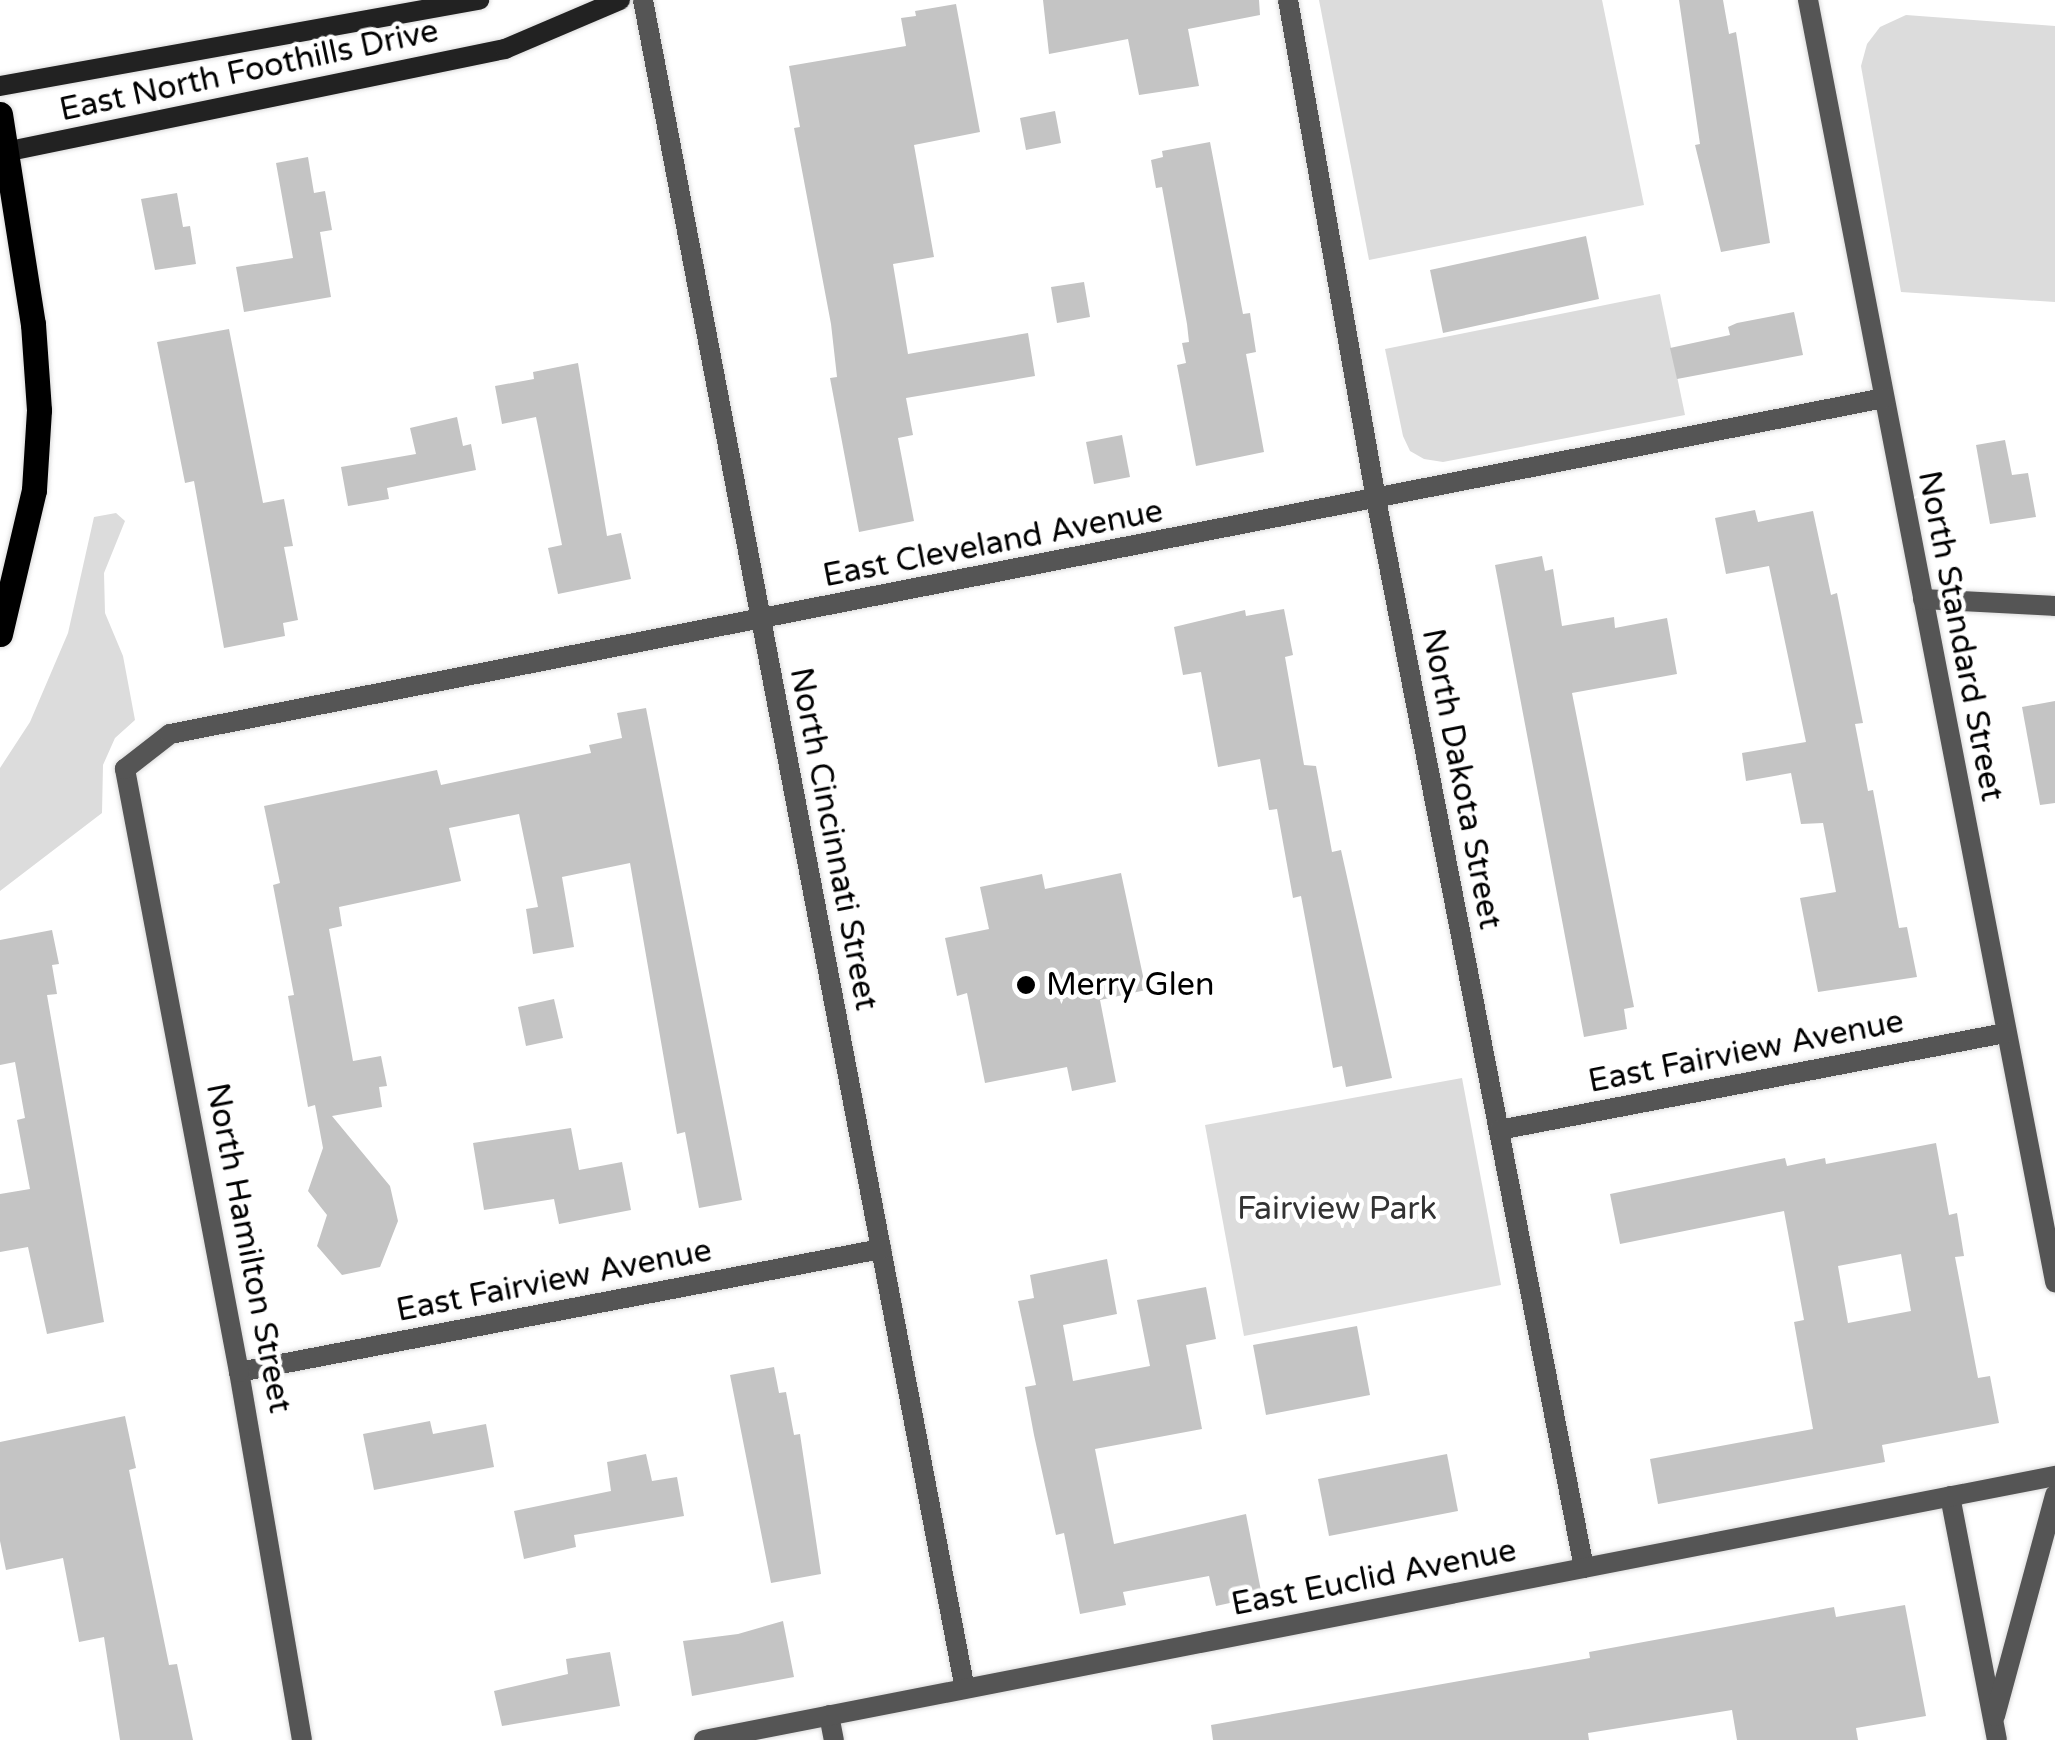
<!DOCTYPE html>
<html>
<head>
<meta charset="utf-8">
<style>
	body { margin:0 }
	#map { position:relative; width:2055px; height:1740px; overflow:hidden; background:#fff; font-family:"Varela Round",sans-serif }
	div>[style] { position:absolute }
	.green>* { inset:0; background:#dcdcdc }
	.building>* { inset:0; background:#c4c4c4 }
	.roads { filter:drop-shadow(0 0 2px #dbdbdb) drop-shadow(0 0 2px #dbdbdb) }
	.street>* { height:20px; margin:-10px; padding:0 10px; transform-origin:10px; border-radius:10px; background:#555 }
	.secondary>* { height:20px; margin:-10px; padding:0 10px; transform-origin:10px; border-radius:10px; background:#222 }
	.primary>* { height:25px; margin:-12.5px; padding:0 12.5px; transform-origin:12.5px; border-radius:12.5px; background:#000 }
	.dots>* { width:28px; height:28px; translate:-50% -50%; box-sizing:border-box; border:5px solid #fff; border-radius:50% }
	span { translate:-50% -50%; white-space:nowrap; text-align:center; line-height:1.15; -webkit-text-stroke:9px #fff; paint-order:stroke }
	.street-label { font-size:32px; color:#000 }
	.poi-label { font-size:32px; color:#000 }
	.left { translate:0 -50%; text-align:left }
	.park-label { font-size:32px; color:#333 }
</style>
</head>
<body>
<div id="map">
	<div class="green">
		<i style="clip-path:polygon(1319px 0,1602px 0,1644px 205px,1369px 260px)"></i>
		<i style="clip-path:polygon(1906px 15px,2055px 26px,2055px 302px,1901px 292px,1861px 66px,1867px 44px,1880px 27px)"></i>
		<i style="clip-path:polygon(1660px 294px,1685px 415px,1443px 462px,1424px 459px,1410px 451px,1403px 436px,1385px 349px)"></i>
		<i style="clip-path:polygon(116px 513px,125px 521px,104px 573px,105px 613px,123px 656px,135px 720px,115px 738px,103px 765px,102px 813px,0 891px,0 768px,30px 722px,68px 633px,94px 517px)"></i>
		<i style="clip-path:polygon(1462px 1078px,1501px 1285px,1244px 1336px,1205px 1125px)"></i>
	</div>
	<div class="building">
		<i style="clip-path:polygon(1043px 0,1259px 0,1260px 15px,1188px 29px,1199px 86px,1139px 95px,1128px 39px,1049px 54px)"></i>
		<i style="clip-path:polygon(1679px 0,1723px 0,1729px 34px,1736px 32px,1770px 243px,1721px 252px,1695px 145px,1700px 144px)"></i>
		<i style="clip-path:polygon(956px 4px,980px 132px,914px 145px,934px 257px,893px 264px,908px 354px,1028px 333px,1035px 376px,906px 398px,913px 435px,898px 438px,914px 521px,859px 532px,830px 378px,837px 377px,831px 324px,794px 128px,800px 127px,789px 66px,906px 46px,901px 18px,916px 16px,915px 11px)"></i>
		<i style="clip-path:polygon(1055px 111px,1061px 143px,1026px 150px,1020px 118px)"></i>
		<i style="clip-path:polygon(1210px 142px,1243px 314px,1250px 313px,1256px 352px,1246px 354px,1264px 452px,1196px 466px,1177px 365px,1186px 363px,1182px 343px,1189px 342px,1187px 324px,1162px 187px,1156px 188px,1151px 160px,1163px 157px,1162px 151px)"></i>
		<i style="clip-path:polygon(308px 157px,314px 193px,325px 191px,332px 230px,320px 232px,331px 297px,244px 312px,236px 267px,293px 258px,276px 163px)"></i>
		<i style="clip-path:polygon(177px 193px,183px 227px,190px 226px,196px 264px,155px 270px,141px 199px)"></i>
		<i style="clip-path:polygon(1586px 236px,1599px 299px,1443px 333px,1430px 270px)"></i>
		<i style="clip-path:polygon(1084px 282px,1090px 317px,1057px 323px,1051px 287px)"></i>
		<i style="clip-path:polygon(1794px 312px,1803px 355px,1677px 379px,1670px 348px,1730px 335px,1728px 327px,1737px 323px)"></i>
		<i style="clip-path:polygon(229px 329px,263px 503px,284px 499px,293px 546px,284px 547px,298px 620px,283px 623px,285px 636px,224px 648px,194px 481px,185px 483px,157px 342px)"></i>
		<i style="clip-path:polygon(578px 363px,607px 536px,621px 533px,631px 579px,558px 594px,548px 548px,562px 545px,536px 417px,502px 424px,495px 386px,534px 379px,533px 372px)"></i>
		<i style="clip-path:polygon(457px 417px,463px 446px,471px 444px,476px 470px,387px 488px,389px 499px,348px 506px,341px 467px,416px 454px,410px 428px)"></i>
		<i style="clip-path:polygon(1122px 435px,1130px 477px,1094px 484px,1086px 442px)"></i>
		<i style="clip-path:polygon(2005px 440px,2012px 475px,2028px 473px,2036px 517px,1990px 524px,1976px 445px)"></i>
		<i style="clip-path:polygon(1755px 510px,1758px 522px,1813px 511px,1831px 595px,1837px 593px,1863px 723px,1855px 724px,1868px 791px,1873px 790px,1899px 928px,1907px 927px,1917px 977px,1818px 992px,1800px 898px,1836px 892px,1823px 823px,1801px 824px,1791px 773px,1746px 781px,1742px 753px,1806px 742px,1769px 566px,1726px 574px,1715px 518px)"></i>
		<i style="clip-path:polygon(1542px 556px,1545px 571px,1553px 569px,1562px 626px,1614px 617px,1615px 628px,1667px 618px,1677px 674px,1572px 693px,1634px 1007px,1624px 1009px,1627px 1029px,1584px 1037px,1495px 565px)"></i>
		<i style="clip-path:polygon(1284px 609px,1293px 655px,1285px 657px,1304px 765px,1316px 766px,1332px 852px,1341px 850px,1392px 1078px,1346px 1087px,1342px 1066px,1333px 1068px,1301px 896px,1293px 898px,1277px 809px,1269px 810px,1260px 759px,1218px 767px,1201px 672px,1183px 675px,1174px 627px,1245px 610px,1246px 616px)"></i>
		<i style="clip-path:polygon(2055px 701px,2055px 803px,2040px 805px,2022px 707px)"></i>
		<i style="clip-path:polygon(646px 708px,742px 1200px,699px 1208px,685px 1132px,677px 1134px,630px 863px,562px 877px,574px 947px,533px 954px,526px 909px,538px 907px,519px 814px,449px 828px,461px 881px,339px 907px,342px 926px,329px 929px,353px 1061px,381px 1056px,387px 1086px,379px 1087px,382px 1107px,332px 1116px,390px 1186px,398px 1221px,380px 1267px,342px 1275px,317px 1246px,327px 1215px,308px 1191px,323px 1148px,315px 1105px,308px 1107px,288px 996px,294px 995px,273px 885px,280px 883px,264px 806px,437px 770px,441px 785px,591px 753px,589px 745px,622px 738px,617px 713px)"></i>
		<i style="clip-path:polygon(1121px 873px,1146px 990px,1100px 1000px,1116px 1082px,1072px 1091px,1067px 1067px,985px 1083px,967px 993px,957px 996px,945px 938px,989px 929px,980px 887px,1042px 874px,1045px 889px)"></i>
		<i style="clip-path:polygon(52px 930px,59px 964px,52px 965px,57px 994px,47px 995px,104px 1322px,47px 1334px,28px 1247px,0 1252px,0 1194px,30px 1189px,17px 1120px,25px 1118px,15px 1062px,0 1065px,0 940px)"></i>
		<i style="clip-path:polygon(554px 999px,563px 1038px,526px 1046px,518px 1007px)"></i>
		<i style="clip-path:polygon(571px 1128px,579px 1170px,622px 1162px,631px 1210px,559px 1224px,554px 1199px,484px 1210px,473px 1143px)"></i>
		<i style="clip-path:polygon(evenodd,1936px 1143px,1949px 1215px,1957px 1213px,1964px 1256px,1955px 1257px,1978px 1378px,1990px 1376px,1999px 1423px,1882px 1445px,1885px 1462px,1658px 1504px,1650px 1459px,1813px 1429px,1794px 1322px,1804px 1320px,1784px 1211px,1620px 1244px,1610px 1194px,1785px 1158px,1787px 1166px,1825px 1158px,1826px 1164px,1936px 1143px,1901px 1254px,1911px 1311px,1848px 1323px,1838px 1266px,1901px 1254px)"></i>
		<i style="clip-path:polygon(1107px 1259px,1117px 1314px,1063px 1325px,1073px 1381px,1150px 1366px,1137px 1300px,1206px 1287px,1216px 1339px,1186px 1345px,1202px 1429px,1095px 1449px,1114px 1544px,1246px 1514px,1262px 1596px,1216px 1606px,1209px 1576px,1123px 1592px,1126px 1605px,1080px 1614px,1064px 1533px,1056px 1535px,1034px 1435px,1025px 1387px,1036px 1385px,1018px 1301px,1034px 1298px,1030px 1275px)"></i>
		<i style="clip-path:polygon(1357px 1326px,1370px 1395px,1266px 1415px,1253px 1345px)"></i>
		<i style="clip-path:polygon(774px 1367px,779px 1393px,786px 1392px,794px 1435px,800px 1434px,821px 1574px,771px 1583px,730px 1375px)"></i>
		<i style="clip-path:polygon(125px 1416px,136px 1468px,129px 1470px,169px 1665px,177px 1664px,193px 1740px,120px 1740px,104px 1637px,79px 1642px,63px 1558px,6px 1570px,0 1541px,0 1442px)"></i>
		<i style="clip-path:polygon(430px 1421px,433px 1434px,486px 1424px,494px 1467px,374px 1490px,363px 1434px)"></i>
		<i style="clip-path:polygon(646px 1454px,652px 1481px,677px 1477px,684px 1516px,574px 1535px,576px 1547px,524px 1559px,514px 1511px,611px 1491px,607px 1462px)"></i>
		<i style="clip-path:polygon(1447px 1454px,1458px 1511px,1329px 1536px,1318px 1479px)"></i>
		<i style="clip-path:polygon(1905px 1605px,1926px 1716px,1856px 1728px,1858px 1740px,1737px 1740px,1732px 1710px,1588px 1733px,1589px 1740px,1213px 1740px,1211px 1725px,1590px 1658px,1589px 1652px,1834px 1607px,1836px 1617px)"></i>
		<i style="clip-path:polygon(783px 1621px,794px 1677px,692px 1696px,683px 1641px,738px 1634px)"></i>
		<i style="clip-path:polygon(610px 1652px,620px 1706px,502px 1726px,494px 1691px,568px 1674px,566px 1659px)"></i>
	</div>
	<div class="roads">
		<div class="street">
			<i style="left:643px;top:0;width:1719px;rotate:79.21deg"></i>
			<i style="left:1288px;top:0;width:507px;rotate:80deg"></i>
			<i style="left:1376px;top:499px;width:1089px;rotate:78.99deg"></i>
			<i style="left:1808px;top:0;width:1306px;rotate:79.09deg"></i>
			<i style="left:1923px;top:599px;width:132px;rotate:3deg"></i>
			<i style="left:1499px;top:1130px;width:515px;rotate:-10.85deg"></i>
			<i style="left:239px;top:1372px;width:654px;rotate:-10.85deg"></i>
			<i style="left:1950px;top:1496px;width:248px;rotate:79.1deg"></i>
			<i style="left:829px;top:1715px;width:25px;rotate:79deg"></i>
			<i style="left:1995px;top:1716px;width:229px;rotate:-74.8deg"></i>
			<i style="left:302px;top:1740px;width:373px;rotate:-99.7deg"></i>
			<i style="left:239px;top:1372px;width:614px;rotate:-100.71deg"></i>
			<i style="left:125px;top:769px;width:57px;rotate:-37.9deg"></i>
			<i style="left:170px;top:734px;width:1747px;rotate:-11.09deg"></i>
			<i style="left:704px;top:1740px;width:1377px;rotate:-11.06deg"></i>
		</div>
		<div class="secondary">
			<i style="left:0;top:86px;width:487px;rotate:-10.2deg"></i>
			<i style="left:0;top:153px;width:516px;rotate:-11.64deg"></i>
			<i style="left:505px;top:49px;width:125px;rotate:-23.1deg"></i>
		</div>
		<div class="primary">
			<i style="left:0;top:114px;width:213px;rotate:81.1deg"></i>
			<i style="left:33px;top:324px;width:86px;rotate:86deg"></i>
			<i style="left:39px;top:410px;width:80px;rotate:93.6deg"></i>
			<i style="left:34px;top:490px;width:148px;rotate:103.3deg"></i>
		</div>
	</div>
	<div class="dots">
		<i style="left:1026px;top:985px;background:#000"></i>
	</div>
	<div class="street-label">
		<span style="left:249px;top:71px;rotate:-12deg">East North Foothills Drive</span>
		<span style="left:993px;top:544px;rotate:-11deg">East Cleveland Avenue</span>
		<span style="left:1960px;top:636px;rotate:79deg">North Standard Street</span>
		<span style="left:1461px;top:779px;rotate:79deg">North Dakota Street</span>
		<span style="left:833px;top:839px;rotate:79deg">North Cincinnati Street</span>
		<span style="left:1746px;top:1052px;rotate:-11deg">East Fairview Avenue</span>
		<span style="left:248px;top:1248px;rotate:79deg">North Hamilton Street</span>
		<span style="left:554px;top:1281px;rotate:-11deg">East Fairview Avenue</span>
		<span style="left:1374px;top:1578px;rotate:-11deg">East Euclid Avenue</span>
	</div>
	<div class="poi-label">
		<span class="left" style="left:1046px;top:985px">Merry Glen</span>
	</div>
	<div class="park-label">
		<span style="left:1337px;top:1209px">Fairview Park</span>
	</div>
</div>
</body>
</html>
